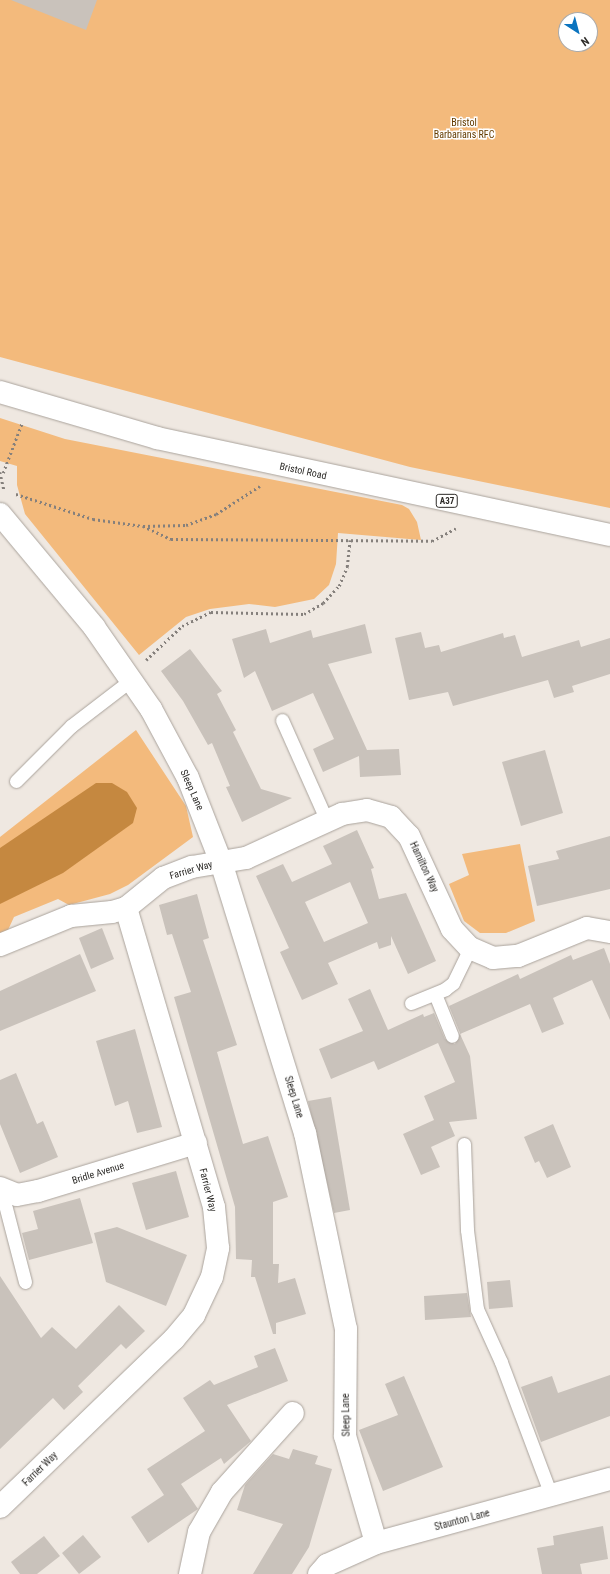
<!DOCTYPE html>
<html>
<head>
<meta charset="utf-8">
<style>
	body { margin:0 }
	#map { position:relative; width:610px; height:1574px; overflow:hidden; background:#efe8e1; font-family:"Roboto Condensed",sans-serif }
	div>[style] { position:absolute }
	.green>* { inset:0; background:#f3ba7c }
	.water>* { inset:0; background:#c58840 }
	.building>* { inset:0; background:#c9c2bb }
	.path>* { height:2.5px; margin-top:-1.25px; transform-origin:0; background:repeating-linear-gradient(90deg,#85807c 0 2px,transparent 0 5px) }
	.roads { filter:drop-shadow(0 0 1px #aaa39c) drop-shadow(0 0 1px #aaa39c) }
	.lane>* { height:13px; margin:-6.5px; padding:0 6.5px; transform-origin:6.5px; border-radius:6.5px; background:#fff }
	.street>* { height:22px; margin:-11px; padding:0 11px; transform-origin:11px; border-radius:11px; background:#fff }
	.highway>* { height:22px; margin:-11px; padding:0 11px; transform-origin:11px; border-radius:11px; background:#fff }
	span { translate:-50% -50%; white-space:nowrap; text-align:center; line-height:1.15; -webkit-text-stroke:3px #fff; paint-order:stroke }
	.shield-label span { padding:1px 3px; background:#fff; border:1px solid; border-radius:3px; -webkit-text-stroke-width:0 }
	.shield-label { font-size:9px; color:#2d2b28; font-weight:700 }
	.park-label { font-size:10px; color:#643c00 }
	.street-label { font-size:10px; color:#2d2b28 }
	.north { position:absolute; left:558px; top:12px; width:40px; height:40px; box-sizing:border-box; background:#fff; border:1px solid #abaaa9; border-radius:50%; rotate:144deg; font-size:11px; font-weight:700; line-height:16px; text-align:center; color:#2d2b28 }
	.north::after { content:''; display:block; margin:auto; width:14px; height:18px; background:#0b74bf; clip-path:polygon(50% 0,100% 100%,50% 72%,0 100%) }
</style>
</head>
<body>
<div id="map">
	<div class="green">
		<i style="clip-path:polygon(evenodd,0 0,610px 0,610px 508px,410px 467px,0 357px,0 0,566px 20px,590px 20px,590px 44px,566px 44px,566px 20px)"></i>
		<i style="clip-path:polygon(0 418px,65px 439px,402px 505px,409px 509px,417px 522px,421px 540px,338px 533px,336px 564px,329px 585px,314px 599px,275px 607px,249px 604px,210px 609px,186px 617px,139px 655px,25px 514px,17px 485px,17px 466px,0 461px)"></i>
		<i style="clip-path:polygon(136px 730px,186px 806px,193px 837px,128px 885px,110px 894px,69px 905px,58px 899px,14px 917px,8px 930px,0 934px,0 837px)"></i>
		<i style="clip-path:polygon(520px 844px,535px 921px,506px 933px,480px 933px,464px 921px,449px 884px,469px 875px,462px 854px)"></i>
	</div>
	<div class="water">
		<i style="clip-path:polygon(96px 783px,112px 783px,127px 792px,137px 808px,133px 823px,63px 873px,0 904px,0 848px)"></i>
	</div>
	<div class="building">
		<i style="clip-path:polygon(11px 0,97px 0,86px 30px)"></i>
		<i style="clip-path:polygon(365px 624px,372px 653px,328px 664px,367px 750px,399px 749px,401px 775px,360px 777px,359px 756px,323px 772px,313px 749px,334px 739px,313px 693px,272px 711px,255px 671px,244px 678px,232px 639px,266px 629px,270px 643px,311px 630px,313px 638px)"></i>
		<i style="clip-path:polygon(421px 632px,425px 648px,439px 645px,441px 652px,503px 633px,504px 638px,515px 635px,522px 657px,579px 640px,581px 647px,610px 638px,610px 674px,572px 686px,574px 692px,554px 698px,548px 680px,453px 706px,448px 692px,409px 700px,395px 638px)"></i>
		<i style="clip-path:polygon(190px 649px,222px 691px,217px 694px,236px 730px,233px 732px,261px 789px,292px 798px,242px 822px,226px 787px,230px 786px,212px 743px,208px 745px,183px 701px,161px 671px)"></i>
		<i style="clip-path:polygon(545px 750px,563px 813px,521px 826px,502px 762px)"></i>
		<i style="clip-path:polygon(evenodd,357px 830px,374px 868px,371px 869px,379px 899px,406px 893px,436px 961px,408px 974px,391px 936px,391px 945px,379px 949px,377px 942px,328px 963px,338px 984px,302px 1000px,280px 952px,289px 948px,256px 876px,283px 864px,292px 882px,332px 864px,323px 846px,357px 830px,350px 882px,368px 923px,324px 942px,305px 902px,350px 882px)"></i>
		<i style="clip-path:polygon(610px 836px,610px 889px,537px 906px,528px 866px,559px 859px,556px 851px)"></i>
		<i style="clip-path:polygon(197px 894px,209px 938px,203px 940px,237px 1045px,217px 1052px,243px 1144px,268px 1136px,288px 1197px,273px 1202px,273px 1264px,279px 1264px,278px 1283px,295px 1278px,306px 1314px,276px 1323px,276px 1334px,273px 1334px,255px 1277px,251px 1277px,252px 1260px,236px 1259px,235px 1207px,174px 997px,191px 992px,172px 934px,167px 935px,159px 905px)"></i>
		<i style="clip-path:polygon(102px 928px,114px 959px,91px 969px,79px 938px)"></i>
		<i style="clip-path:polygon(604px 948px,610px 964px,610px 1020px,592px 980px,553px 998px,564px 1024px,542px 1033px,530px 1004px,460px 1034px,470px 1056px,477px 1119px,449px 1122px,455px 1136px,431px 1147px,440px 1167px,421px 1175px,403px 1134px,434px 1120px,424px 1096px,455px 1082px,438px 1043px,378px 1070px,374px 1061px,331px 1079px,319px 1049px,363px 1031px,348px 999px,370px 989px,388px 1030px,423px 1014px,424px 1017px,434px 1013px,445px 1039px,455px 1044px,460px 1033px,449px 1006px,518px 974px,520px 979px,571px 955px,573px 960px)"></i>
		<i style="clip-path:polygon(80px 954px,96px 991px,0 1031px,0 991px)"></i>
		<i style="clip-path:polygon(135px 1029px,162px 1127px,137px 1133px,128px 1101px,115px 1106px,96px 1041px)"></i>
		<i style="clip-path:polygon(16px 1073px,37px 1124px,43px 1121px,58px 1157px,20px 1173px,0 1124px,0 1080px)"></i>
		<i style="clip-path:polygon(331px 1097px,350px 1210px,334px 1213px,308px 1101px)"></i>
		<i style="clip-path:polygon(553px 1124px,571px 1167px,547px 1178px,539px 1161px,535px 1163px,524px 1137px)"></i>
		<i style="clip-path:polygon(176px 1171px,189px 1217px,146px 1230px,132px 1183px)"></i>
		<i style="clip-path:polygon(80px 1198px,93px 1243px,29px 1260px,22px 1233px,38px 1229px,33px 1211px)"></i>
		<i style="clip-path:polygon(117px 1227px,187px 1255px,166px 1306px,106px 1282px,94px 1233px)"></i>
		<i style="clip-path:polygon(0 1276px,41px 1338px,52px 1327px,76px 1349px,119px 1305px,145px 1331px,126px 1349px,121px 1344px,78px 1386px,83px 1392px,64px 1410px,53px 1398px,0 1449px)"></i>
		<i style="clip-path:polygon(510px 1280px,513px 1307px,489px 1309px,487px 1282px)"></i>
		<i style="clip-path:polygon(467px 1293px,471px 1317px,425px 1320px,424px 1296px)"></i>
		<i style="clip-path:polygon(275px 1348px,288px 1381px,227px 1405px,251px 1441px,224px 1464px,221px 1458px,181px 1484px,198px 1509px,148px 1543px,131px 1517px,164px 1495px,147px 1469px,205px 1431px,183px 1398px,210px 1380px,214px 1385px,258px 1367px,254px 1356px)"></i>
		<i style="clip-path:polygon(610px 1375px,610px 1416px,541px 1442px,521px 1387px,552px 1376px,558px 1393px)"></i>
		<i style="clip-path:polygon(404px 1376px,443px 1467px,383px 1491px,359px 1430px,398px 1415px,385px 1384px)"></i>
		<i style="clip-path:polygon(293px 1449px,318px 1456px,315px 1464px,332px 1469px,309px 1547px,292px 1574px,253px 1574px,283px 1524px,237px 1510px,245px 1485px,273px 1454px,289px 1459px)"></i>
		<i style="clip-path:polygon(603px 1526px,608px 1559px,580px 1564px,582px 1574px,542px 1574px,537px 1548px,554px 1545px,553px 1536px)"></i>
		<i style="clip-path:polygon(83px 1535px,101px 1557px,79px 1574px,62px 1553px)"></i>
		<i style="clip-path:polygon(44px 1536px,60px 1556px,37px 1574px,20px 1574px,11px 1562px)"></i>
	</div>
	<div class="path">
		<i style="left:0;top:472px;width:18px;rotate:77deg"></i>
		<i style="left:3px;top:473px;width:53px;rotate:-69.2deg"></i>
		<i style="left:16px;top:494px;width:81px;rotate:18deg"></i>
		<i style="left:93px;top:519px;width:50px;rotate:8deg"></i>
		<i style="left:143px;top:526px;width:43px;rotate:-1.3deg"></i>
		<i style="left:186px;top:525px;width:32px;rotate:-20deg"></i>
		<i style="left:216px;top:514px;width:52px;rotate:-32.5deg"></i>
		<i style="left:143px;top:526px;width:31px;rotate:25deg"></i>
		<i style="left:171px;top:539px;width:261px;rotate:0.4deg"></i>
		<i style="left:432px;top:541px;width:27px;rotate:-28deg"></i>
		<i style="left:146px;top:660px;width:50px;rotate:-43.4deg"></i>
		<i style="left:182px;top:626px;width:32px;rotate:-26deg"></i>
		<i style="left:211px;top:612px;width:93px;rotate:1.2deg"></i>
		<i style="left:304px;top:614px;width:22px;rotate:-30deg"></i>
		<i style="left:323px;top:603px;width:23px;rotate:-47deg"></i>
		<i style="left:339px;top:586px;width:21px;rotate:-67deg"></i>
		<i style="left:347px;top:567px;width:27px;rotate:-84deg"></i>
	</div>
	<div class="roads">
		<div class="lane">
			<i style="left:282px;top:720px;width:111px;rotate:66deg"></i>
			<i style="left:16px;top:781px;width:78px;rotate:-45deg"></i>
			<i style="left:71px;top:726px;width:76px;rotate:-37.5deg"></i>
			<i style="left:435px;top:994px;width:45px;rotate:68deg"></i>
			<i style="left:411px;top:1003px;width:37px;rotate:-22deg"></i>
			<i style="left:445px;top:989px;width:10px;rotate:-37deg"></i>
			<i style="left:453px;top:983px;width:39px;rotate:-64deg"></i>
			<i style="left:464px;top:1144px;width:86px;rotate:88deg"></i>
			<i style="left:467px;top:1230px;width:80px;rotate:82.8deg"></i>
			<i style="left:477px;top:1309px;width:58px;rotate:65.6deg"></i>
			<i style="left:501px;top:1362px;width:142px;rotate:69.4deg"></i>
			<i style="left:1px;top:1189px;width:96px;rotate:75.5deg"></i>
		</div>
		<div class="street">
			<i style="left:0;top:514px;width:147px;rotate:50.2deg"></i>
			<i style="left:94px;top:627px;width:100px;rotate:55.2deg"></i>
			<i style="left:151px;top:709px;width:78px;rotate:61.8deg"></i>
			<i style="left:188px;top:778px;width:90px;rotate:68.6deg"></i>
			<i style="left:221px;top:862px;width:284px;rotate:72.8deg"></i>
			<i style="left:305px;top:1133px;width:200px;rotate:78.2deg"></i>
			<i style="left:346px;top:1329px;width:107px;rotate:90.5deg"></i>
			<i style="left:345px;top:1436px;width:111px;rotate:73.8deg"></i>
			<i style="left:0;top:945px;width:77px;rotate:-22.2deg"></i>
			<i style="left:71px;top:916px;width:41px;rotate:-5.6deg"></i>
			<i style="left:112px;top:912px;width:15px;rotate:-16deg"></i>
			<i style="left:0;top:1188px;width:18px;rotate:22deg"></i>
			<i style="left:17px;top:1195px;width:21px;rotate:-11deg"></i>
			<i style="left:38px;top:1191px;width:165px;rotate:-16.9deg"></i>
			<i style="left:0;top:1507px;width:242px;rotate:-44deg"></i>
			<i style="left:174px;top:1339px;width:31px;rotate:-50deg"></i>
			<i style="left:194px;top:1315px;width:42px;rotate:-64.7deg"></i>
			<i style="left:212px;top:1277px;width:30px;rotate:-78deg"></i>
			<i style="left:218px;top:1248px;width:41px;rotate:-95.6deg"></i>
			<i style="left:214px;top:1207px;width:312px;rotate:-106.4deg"></i>
			<i style="left:126px;top:908px;width:48px;rotate:-39deg"></i>
			<i style="left:163px;top:878px;width:31px;rotate:-21deg"></i>
			<i style="left:192px;top:867px;width:55px;rotate:-9.5deg"></i>
			<i style="left:246px;top:858px;width:106px;rotate:-24.6deg"></i>
			<i style="left:342px;top:814px;width:25px;rotate:-9deg"></i>
			<i style="left:367px;top:810px;width:25px;rotate:16deg"></i>
			<i style="left:391px;top:817px;width:26px;rotate:47deg"></i>
			<i style="left:409px;top:836px;width:102px;rotate:65.2deg"></i>
			<i style="left:452px;top:929px;width:26px;rotate:47deg"></i>
			<i style="left:470px;top:948px;width:25px;rotate:23deg"></i>
			<i style="left:493px;top:958px;width:25px;rotate:-5deg"></i>
			<i style="left:518px;top:956px;width:74px;rotate:-22.1deg"></i>
			<i style="left:587px;top:928px;width:23px;rotate:10deg"></i>
			<i style="left:190px;top:1574px;width:43px;rotate:-77.9deg"></i>
			<i style="left:199px;top:1532px;width:46px;rotate:-60.1deg"></i>
			<i style="left:222px;top:1492px;width:106px;rotate:-48.1deg"></i>
			<i style="left:319px;top:1574px;width:12px;rotate:-48deg"></i>
			<i style="left:327px;top:1565px;width:54px;rotate:-24.2deg"></i>
			<i style="left:376px;top:1543px;width:243px;rotate:-15.3deg"></i>
		</div>
		<div class="highway">
			<i style="left:0;top:392px;width:164px;rotate:16.3deg"></i>
			<i style="left:157px;top:438px;width:463px;rotate:12.1deg"></i>
		</div>
	</div>
	<div class="shield-label">
		<span style="left:447px;top:501px">A37</span>
	</div>
	<div class="park-label">
		<span style="left:464px;top:128px">Bristol<br>Barbarians RFC</span>
	</div>
	<div class="street-label">
		<span style="left:303px;top:471px;rotate:12deg">Bristol Road</span>
		<span style="left:192px;top:790px;rotate:66deg">Sleep Lane</span>
		<span style="left:424px;top:867px;rotate:65deg">Hamilton Way</span>
		<span style="left:191px;top:870px;rotate:-16deg">Farrier Way</span>
		<span style="left:294px;top:1097px;rotate:73deg">Sleep Lane</span>
		<span style="left:98px;top:1173px;rotate:-17deg">Bridle Avenue</span>
		<span style="left:208px;top:1190px;rotate:76deg">Farrier Way</span>
		<span style="left:346px;top:1415px;rotate:-91deg">Sleep Lane</span>
		<span style="left:40px;top:1469px;rotate:-44deg">Farrier Way</span>
		<span style="left:462px;top:1520px;rotate:-15deg">Staunton Lane</span>
	</div>
	<div class="north">N</div>
</div>
</body>
</html>
